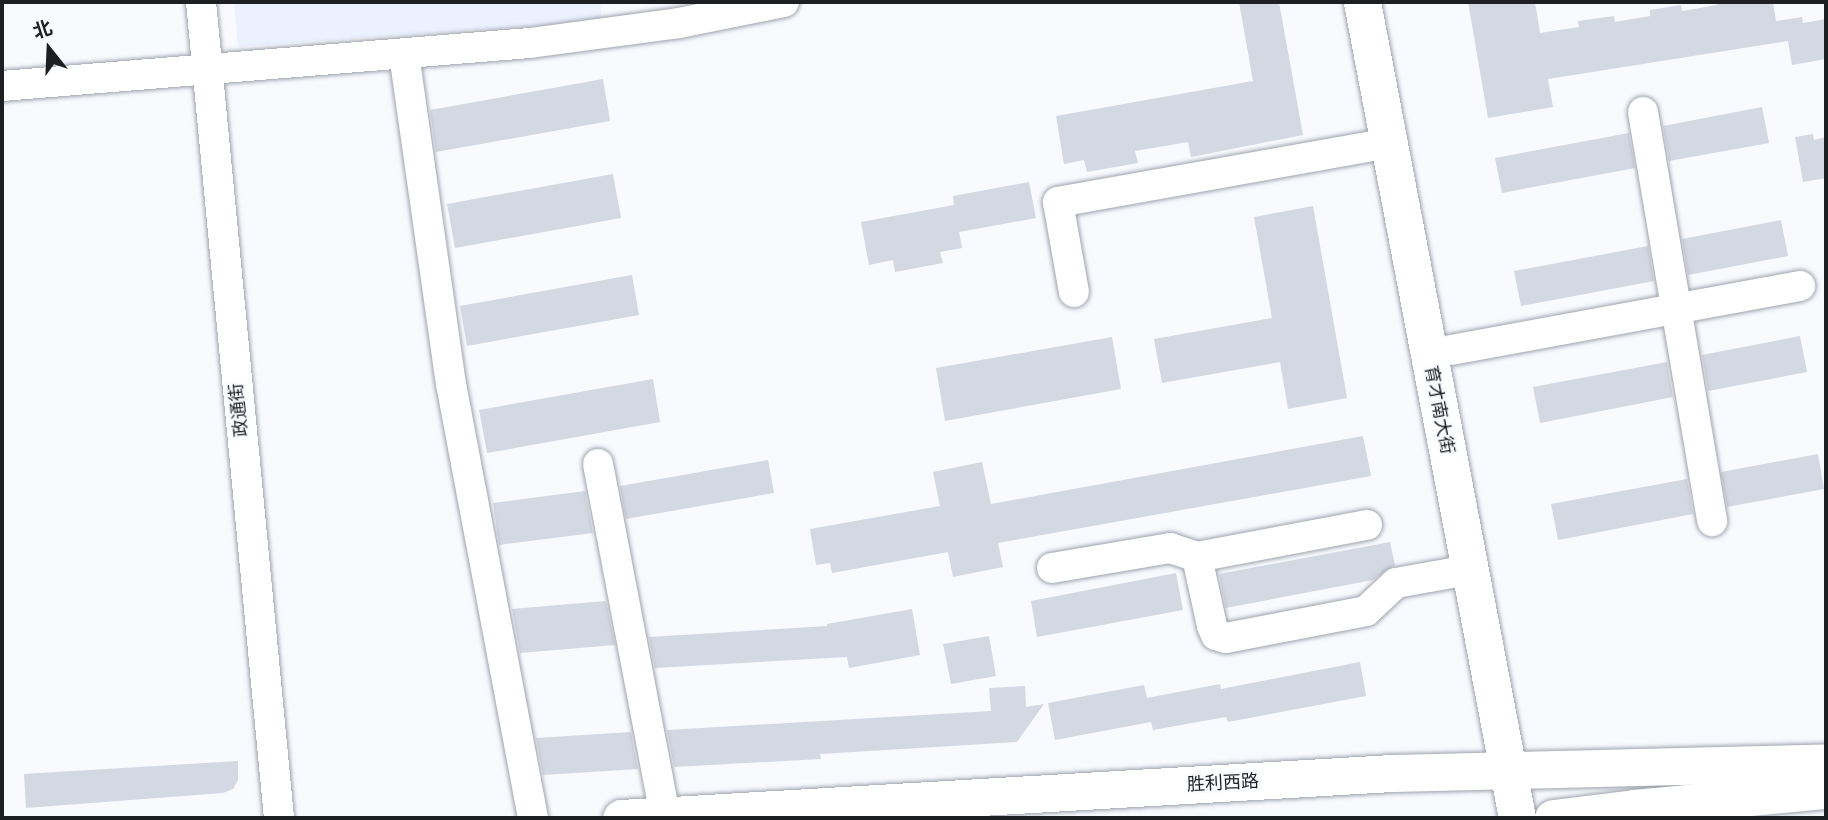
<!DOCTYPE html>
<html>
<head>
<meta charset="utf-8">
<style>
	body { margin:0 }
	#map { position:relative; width:1828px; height:820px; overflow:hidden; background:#f8fafe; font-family:"Public Sans","Noto Sans SC",sans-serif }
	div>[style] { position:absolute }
	.built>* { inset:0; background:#ebf1ff }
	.building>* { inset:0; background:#d4d8e3 }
	.roads { filter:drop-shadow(0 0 2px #9ea3ac) drop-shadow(0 0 2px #9ea3ac) }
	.minor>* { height:30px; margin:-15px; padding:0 15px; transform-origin:15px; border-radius:15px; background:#fff }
	.major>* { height:37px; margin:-18.5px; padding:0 18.5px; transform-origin:18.5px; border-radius:18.5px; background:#fff }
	span { translate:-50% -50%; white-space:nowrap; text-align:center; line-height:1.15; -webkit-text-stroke:5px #f8fafe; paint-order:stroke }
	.street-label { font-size:18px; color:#1d1f23 }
	.frame { position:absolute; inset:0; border:4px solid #1d1f23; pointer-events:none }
	.north { position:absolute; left:14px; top:14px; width:70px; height:70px; -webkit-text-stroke:5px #f8fafe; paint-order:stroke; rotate:342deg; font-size:19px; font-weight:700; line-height:28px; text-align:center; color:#1d1f23 }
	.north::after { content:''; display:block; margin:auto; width:24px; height:32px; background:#1d1f23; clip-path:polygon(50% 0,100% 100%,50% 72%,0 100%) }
</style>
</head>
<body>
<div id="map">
	<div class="built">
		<i style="clip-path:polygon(234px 2px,600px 2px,602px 21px,238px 47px)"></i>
	</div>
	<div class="building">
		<i style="clip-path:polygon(1239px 2px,1279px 2px,1303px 135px,1191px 157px,1188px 142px,1135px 151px,1138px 163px,1087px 172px,1084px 160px,1064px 164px,1056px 116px,1253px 81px)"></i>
		<i style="clip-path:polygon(1468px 2px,1535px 2px,1540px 33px,1579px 27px,1578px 21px,1614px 16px,1615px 22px,1650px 16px,1650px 10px,1681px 5px,1682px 11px,1717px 5px,1716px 2px,1773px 2px,1776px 21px,1802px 17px,1803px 23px,1826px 19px,1826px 59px,1792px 65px,1788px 41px,1548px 79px,1553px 107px,1488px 118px)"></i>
		<i style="clip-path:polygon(603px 79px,610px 121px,436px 152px,430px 110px)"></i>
		<i style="clip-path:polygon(1762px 107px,1769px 143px,1669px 161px,1663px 126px)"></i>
		<i style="clip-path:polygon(1629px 133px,1635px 168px,1502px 193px,1495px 158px)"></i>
		<i style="clip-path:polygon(1813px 134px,1814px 140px,1826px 137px,1826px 178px,1803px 182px,1795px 137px)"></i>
		<i style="clip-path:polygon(613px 174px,621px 218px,455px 248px,447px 204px)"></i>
		<i style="clip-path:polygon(1029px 182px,1036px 218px,959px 232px,962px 248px,940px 252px,943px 263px,895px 272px,893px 260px,869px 265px,861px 222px,954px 205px,953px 196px)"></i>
		<i style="clip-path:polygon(1313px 206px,1347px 398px,1288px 409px,1280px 362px,1162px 383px,1154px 339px,1272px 318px,1254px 217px)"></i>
		<i style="clip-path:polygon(1781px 220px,1788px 256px,1688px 275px,1682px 239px)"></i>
		<i style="clip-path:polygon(1648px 246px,1654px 281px,1521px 306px,1514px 271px)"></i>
		<i style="clip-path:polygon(632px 275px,639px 315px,467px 346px,460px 306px)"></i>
		<i style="clip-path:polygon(1800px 336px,1807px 372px,1708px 391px,1702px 355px)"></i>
		<i style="clip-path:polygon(1112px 337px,1121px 389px,945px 421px,936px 368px)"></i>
		<i style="clip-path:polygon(1667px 362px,1673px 397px,1540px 423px,1533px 387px)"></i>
		<i style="clip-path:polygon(653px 379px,660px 422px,487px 453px,479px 410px)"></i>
		<i style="clip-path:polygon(1363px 436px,1371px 476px,998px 543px,1003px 567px,953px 577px,948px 552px,832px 573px,830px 563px,816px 565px,810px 529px,940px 506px,933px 472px,982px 462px,991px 504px)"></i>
		<i style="clip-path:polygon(1818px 454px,1824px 489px,1727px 507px,1721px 472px)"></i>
		<i style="clip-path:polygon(768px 460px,774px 493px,626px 519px,620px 486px)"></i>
		<i style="clip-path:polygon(1687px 479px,1693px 514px,1558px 540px,1551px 504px)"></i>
		<i style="clip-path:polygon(585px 491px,593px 533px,499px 545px,493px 503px)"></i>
		<i style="clip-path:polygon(1390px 542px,1395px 565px,1373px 580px,1226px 608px,1219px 574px)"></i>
		<i style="clip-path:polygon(1176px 573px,1183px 610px,1037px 637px,1031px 601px)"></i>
		<i style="clip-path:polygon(606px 601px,615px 645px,520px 653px,512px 609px)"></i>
		<i style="clip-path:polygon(912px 609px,920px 655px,849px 668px,847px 657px,655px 668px,649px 637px,827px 626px,827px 624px)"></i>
		<i style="clip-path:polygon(989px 636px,996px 676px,951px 684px,943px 644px)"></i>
		<i style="clip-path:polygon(1360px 662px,1366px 696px,1228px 722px,1226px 717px,1153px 730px,1151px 722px,1055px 740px,1048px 703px,1144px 685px,1147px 698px,1220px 684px,1221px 689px)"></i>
		<i style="clip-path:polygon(1025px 686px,1026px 707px,1044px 704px,1017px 742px,820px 754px,821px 759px,674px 767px,667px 730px,991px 711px,989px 688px)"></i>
		<i style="clip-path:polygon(631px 732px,638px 769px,543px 775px,536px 738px)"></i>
		<i style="clip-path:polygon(238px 761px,238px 780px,233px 789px,223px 793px,26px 808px,24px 774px)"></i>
	</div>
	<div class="roads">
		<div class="minor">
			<i style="left:201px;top:2px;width:820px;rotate:84.54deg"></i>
			<i style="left:404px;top:54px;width:333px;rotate:81.9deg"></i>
			<i style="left:451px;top:384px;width:442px;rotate:79.3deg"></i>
			<i style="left:2px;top:86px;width:530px;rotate:-4.66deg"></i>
			<i style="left:530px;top:43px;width:150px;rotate:-7.6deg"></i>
			<i style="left:679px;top:23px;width:107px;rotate:-11.3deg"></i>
			<i style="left:1643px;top:112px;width:415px;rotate:80.4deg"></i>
			<i style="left:1074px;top:292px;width:91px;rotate:-100.1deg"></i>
			<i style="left:1058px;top:202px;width:336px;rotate:-10.1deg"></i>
			<i style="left:1451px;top:350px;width:355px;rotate:-10.4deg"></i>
			<i style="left:598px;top:464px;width:357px;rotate:79.2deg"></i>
			<i style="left:1197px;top:557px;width:71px;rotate:77.7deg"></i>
			<i style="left:1212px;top:626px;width:10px;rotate:66deg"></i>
			<i style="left:1216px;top:635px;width:10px;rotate:17deg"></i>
			<i style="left:1226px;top:638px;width:143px;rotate:-10.9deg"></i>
			<i style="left:1366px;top:611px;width:41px;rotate:-43deg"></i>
			<i style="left:1396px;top:583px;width:74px;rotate:-10.1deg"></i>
			<i style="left:1052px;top:568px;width:120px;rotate:-9.6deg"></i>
			<i style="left:1170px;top:548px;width:28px;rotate:18deg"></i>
			<i style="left:1197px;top:557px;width:173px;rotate:-10.7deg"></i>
		</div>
		<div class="major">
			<i style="left:1362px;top:2px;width:831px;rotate:79.24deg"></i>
			<i style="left:621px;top:818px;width:771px;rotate:-3.34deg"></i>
			<i style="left:1391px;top:773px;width:435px;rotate:-1.4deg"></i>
			<i style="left:1553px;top:818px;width:82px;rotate:-7deg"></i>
			<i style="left:1634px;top:808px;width:193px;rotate:-5.4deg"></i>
		</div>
	</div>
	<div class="street-label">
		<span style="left:239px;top:410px;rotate:-96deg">政通街</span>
		<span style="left:1439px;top:410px;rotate:79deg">育才南大街</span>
		<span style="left:1223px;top:783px;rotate:-3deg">胜利西路</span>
	</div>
	<div class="frame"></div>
	<div class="north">北</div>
</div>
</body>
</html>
